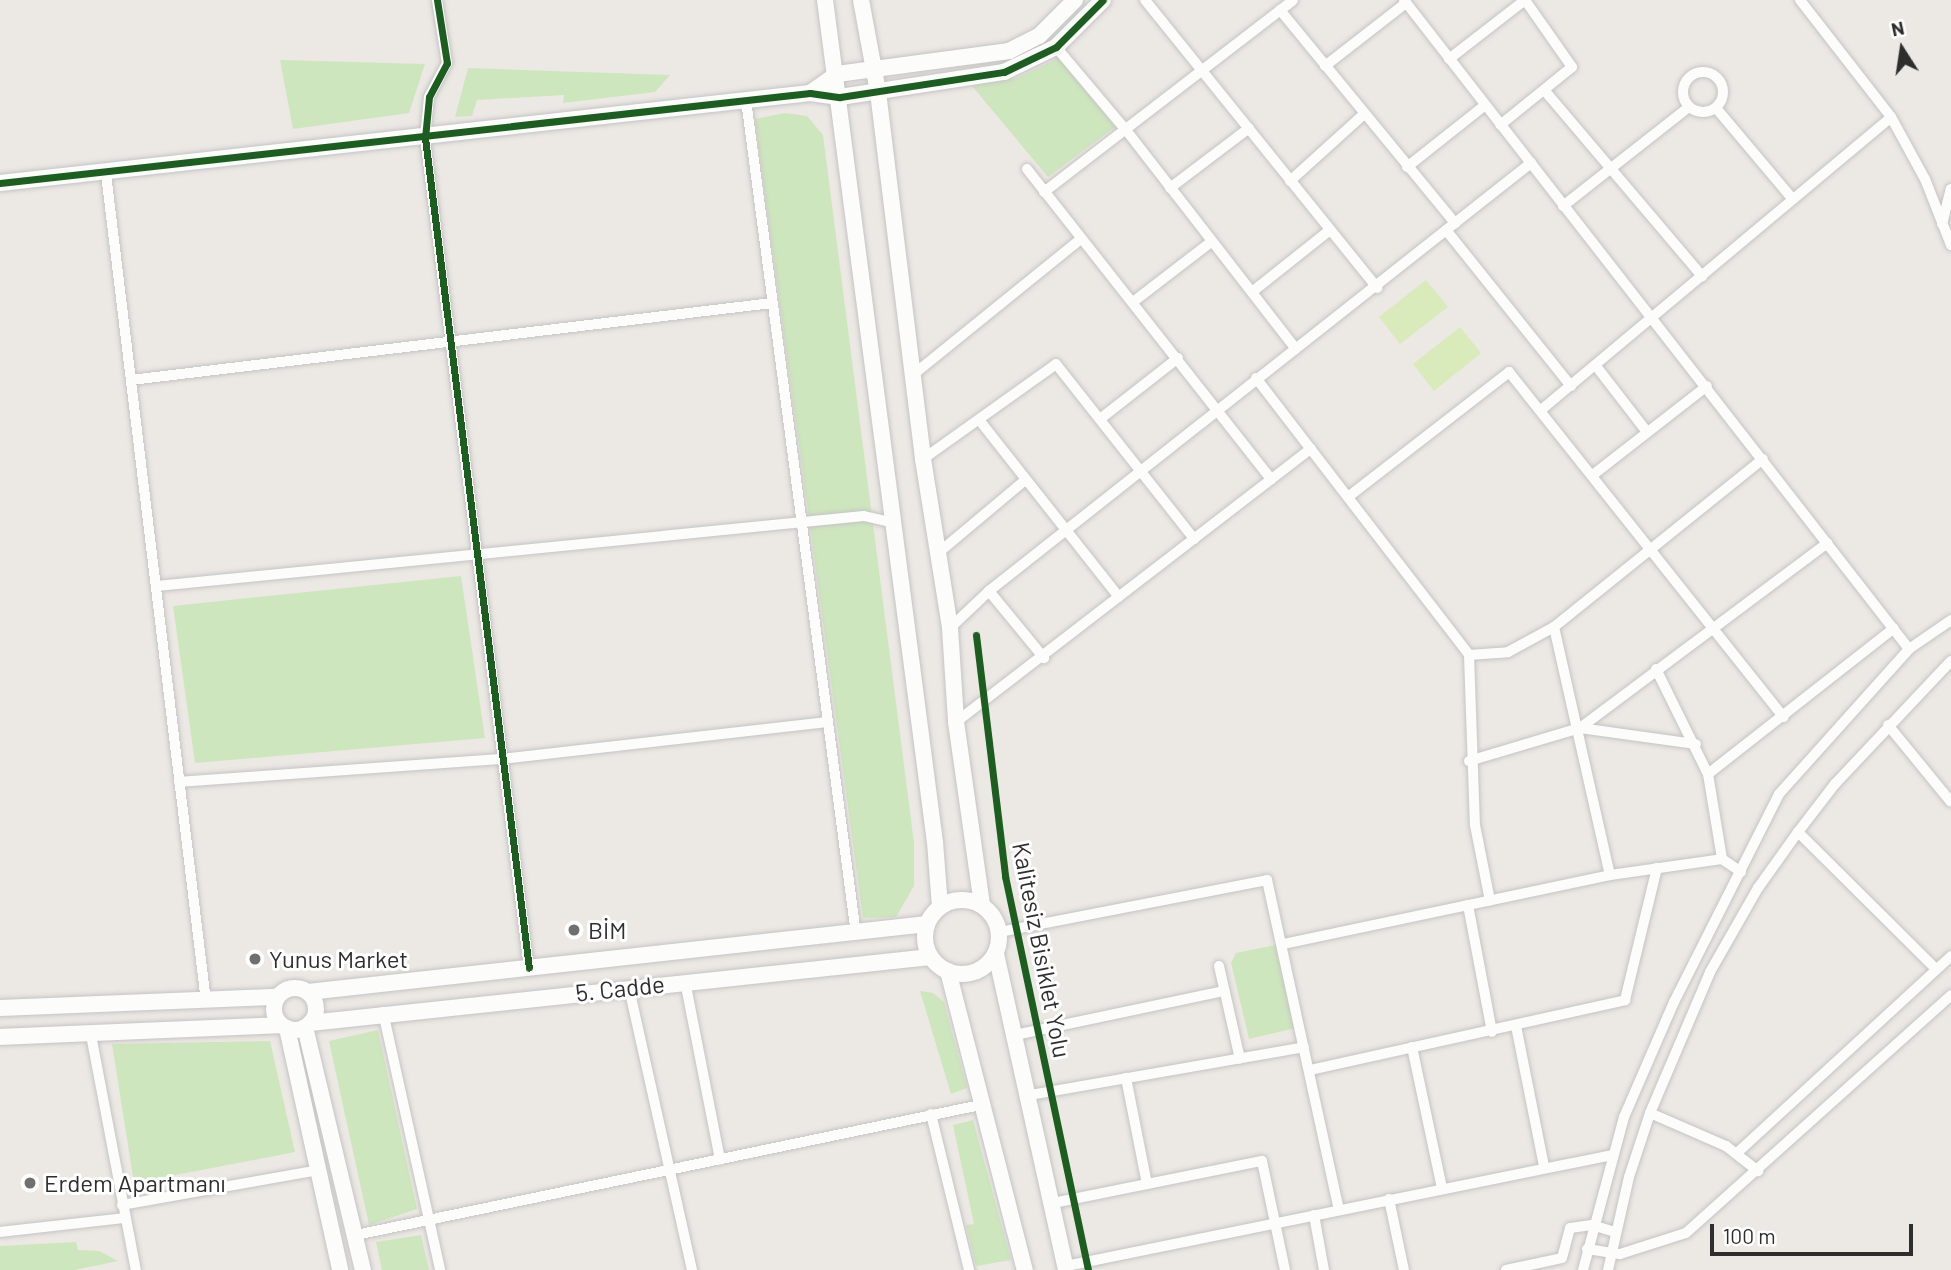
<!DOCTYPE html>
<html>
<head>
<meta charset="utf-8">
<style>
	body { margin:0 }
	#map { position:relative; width:1951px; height:1270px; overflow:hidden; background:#ece8e4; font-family:Barlow,sans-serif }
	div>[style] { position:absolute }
	.green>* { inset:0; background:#cee6be }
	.pitch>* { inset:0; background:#d9eabb }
	.roads { filter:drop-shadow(0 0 2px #c5c4c5) drop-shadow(0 0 2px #c5c4c5) }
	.street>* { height:10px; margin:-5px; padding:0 5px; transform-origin:5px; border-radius:5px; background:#fcfcfb }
	.street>.ring { margin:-5px; padding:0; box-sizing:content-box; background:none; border:10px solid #fcfcfb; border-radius:50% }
	.secondary>* { height:16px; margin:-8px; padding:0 8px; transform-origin:8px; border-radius:8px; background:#fcfcfb }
	.secondary>.ring { margin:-8px; padding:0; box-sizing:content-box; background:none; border:16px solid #fcfcfb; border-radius:50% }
	.cycleway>* { height:7px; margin:-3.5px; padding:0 3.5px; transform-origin:3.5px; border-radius:3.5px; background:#1b5e20 }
	.dots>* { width:19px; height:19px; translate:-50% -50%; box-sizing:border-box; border:4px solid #fff; border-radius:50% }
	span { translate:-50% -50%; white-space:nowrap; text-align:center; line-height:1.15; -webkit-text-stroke:6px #fff; paint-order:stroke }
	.poi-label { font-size:24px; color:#2e2e2e }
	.left { translate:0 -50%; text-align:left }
	.street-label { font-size:24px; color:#2e2e2e }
	.north { position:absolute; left:1867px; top:14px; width:70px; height:70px; -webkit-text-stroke:5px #fff; paint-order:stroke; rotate:348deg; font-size:19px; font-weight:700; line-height:28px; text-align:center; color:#2e2e2e }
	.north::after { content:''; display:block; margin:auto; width:24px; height:32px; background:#2e2e2e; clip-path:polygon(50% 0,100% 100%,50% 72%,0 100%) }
	.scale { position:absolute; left:1710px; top:1224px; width:203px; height:32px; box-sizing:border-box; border:4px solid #2e2e2e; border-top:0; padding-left:9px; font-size:21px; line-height:24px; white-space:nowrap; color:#2e2e2e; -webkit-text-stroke:5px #fff; paint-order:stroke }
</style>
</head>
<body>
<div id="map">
	<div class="green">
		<i style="clip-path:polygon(1061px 57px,1115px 127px,1048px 177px,972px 86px,1017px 78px)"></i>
		<i style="clip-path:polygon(280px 60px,425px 64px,409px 113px,293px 129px)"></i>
		<i style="clip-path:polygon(468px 68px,670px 75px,655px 92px,563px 103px,564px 95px,477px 100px,472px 116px,455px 117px)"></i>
		<i style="clip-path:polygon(785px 113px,807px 116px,823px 135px,914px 843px,914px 886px,896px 917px,863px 918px,755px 119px)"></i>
		<i style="clip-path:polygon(461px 576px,485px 738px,195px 763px,173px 606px)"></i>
		<i style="clip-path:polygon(1280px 944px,1296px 1028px,1249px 1039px,1231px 963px,1236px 953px)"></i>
		<i style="clip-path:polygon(920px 991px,933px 993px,944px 1002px,967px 1088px,951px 1094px)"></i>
		<i style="clip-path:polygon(378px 1030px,417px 1209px,369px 1225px,329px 1041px)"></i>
		<i style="clip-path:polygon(270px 1041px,295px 1152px,134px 1183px,112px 1044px)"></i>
		<i style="clip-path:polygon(973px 1120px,1011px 1260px,976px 1266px,966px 1225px,974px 1224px,953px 1125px)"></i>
		<i style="clip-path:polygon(421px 1235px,429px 1270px,382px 1270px,376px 1242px)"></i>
		<i style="clip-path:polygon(76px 1242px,78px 1250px,99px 1251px,118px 1261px,74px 1270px,0 1270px,0 1246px)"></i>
	</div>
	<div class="pitch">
		<i style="clip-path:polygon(1426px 280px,1448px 307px,1400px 344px,1379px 317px)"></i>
		<i style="clip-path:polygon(1460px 327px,1481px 353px,1434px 391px,1413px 364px)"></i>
	</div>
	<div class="roads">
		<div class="street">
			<i style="left:437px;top:0;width:64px;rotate:81deg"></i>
			<i style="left:447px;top:63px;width:38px;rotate:118deg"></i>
			<i style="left:429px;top:97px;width:41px;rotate:95.6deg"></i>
			<i style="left:425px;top:138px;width:836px;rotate:82.86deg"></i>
			<i style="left:1145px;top:0;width:370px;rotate:51.1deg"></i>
			<i style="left:1404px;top:0;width:822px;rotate:52.11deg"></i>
			<i style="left:1800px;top:0;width:148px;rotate:52.1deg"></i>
			<i style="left:1891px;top:117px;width:71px;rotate:61.3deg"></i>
			<i style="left:1925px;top:179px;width:71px;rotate:68.5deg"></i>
			<i style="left:1280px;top:10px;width:276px;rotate:50.6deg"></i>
			<i style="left:1056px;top:47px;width:109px;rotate:49.9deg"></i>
			<i style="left:1126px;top:130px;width:277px;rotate:52.2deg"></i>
			<i style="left:1449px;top:59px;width:96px;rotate:-37.8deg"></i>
			<i style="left:1525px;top:0;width:82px;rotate:55deg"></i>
			<i style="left:1572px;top:67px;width:92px;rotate:141.1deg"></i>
			<i style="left:1325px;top:66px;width:103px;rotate:-37.9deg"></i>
			<i class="ring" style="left:1683px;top:72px;width:30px;height:30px"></i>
			<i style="left:1545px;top:91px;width:243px;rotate:49.7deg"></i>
			<i style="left:746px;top:100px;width:841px;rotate:82.49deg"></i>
			<i style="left:1716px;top:108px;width:116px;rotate:49.9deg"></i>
			<i style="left:1407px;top:167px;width:98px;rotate:-38.4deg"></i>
			<i style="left:1027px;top:169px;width:395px;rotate:51.8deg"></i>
			<i style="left:106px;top:174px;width:834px;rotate:83.11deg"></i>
			<i style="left:1290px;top:181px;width:98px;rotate:-42.1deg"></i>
			<i style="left:1170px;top:188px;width:99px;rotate:-37.2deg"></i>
			<i style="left:1044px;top:192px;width:314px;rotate:-37.6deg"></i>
			<i style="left:1563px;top:206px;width:160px;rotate:-38.2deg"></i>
			<i style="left:1942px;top:224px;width:36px;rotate:-76deg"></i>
			<i style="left:1446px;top:230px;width:200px;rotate:51.3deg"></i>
			<i style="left:1252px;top:292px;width:100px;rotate:-38.5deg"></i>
			<i style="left:1133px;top:302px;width:98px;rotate:-37.6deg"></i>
			<i style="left:1596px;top:366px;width:83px;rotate:52.3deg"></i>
			<i style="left:914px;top:374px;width:215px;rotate:-39deg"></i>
			<i style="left:1256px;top:378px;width:349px;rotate:52.4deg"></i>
			<i style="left:1469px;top:655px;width:170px;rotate:88deg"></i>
			<i style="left:1475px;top:825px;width:77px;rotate:78.8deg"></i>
			<i style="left:131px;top:380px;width:646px;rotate:-6.85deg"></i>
			<i style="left:1541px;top:410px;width:456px;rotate:-39.9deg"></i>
			<i style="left:1100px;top:419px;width:99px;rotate:-38deg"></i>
			<i style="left:980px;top:421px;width:224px;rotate:51.7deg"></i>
			<i style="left:923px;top:459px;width:163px;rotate:-35.5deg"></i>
			<i style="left:1056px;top:364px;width:223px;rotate:51.7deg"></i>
			<i style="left:1594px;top:474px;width:143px;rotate:-37.9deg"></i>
			<i style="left:1348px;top:497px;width:204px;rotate:-37.8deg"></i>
			<i style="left:1509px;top:372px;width:441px;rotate:51.5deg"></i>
			<i style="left:937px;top:554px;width:114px;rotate:-40deg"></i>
			<i style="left:157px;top:586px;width:710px;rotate:-5.65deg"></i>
			<i style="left:864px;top:516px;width:31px;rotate:13deg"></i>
			<i style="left:989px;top:591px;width:87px;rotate:50.6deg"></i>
			<i style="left:1554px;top:627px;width:254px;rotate:77.3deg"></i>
			<i style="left:950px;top:628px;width:54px;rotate:-43.5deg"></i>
			<i style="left:989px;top:591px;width:691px;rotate:-38.3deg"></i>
			<i style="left:1469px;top:655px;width:39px;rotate:-4deg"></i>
			<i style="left:1508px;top:652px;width:52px;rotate:-28.5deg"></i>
			<i style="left:1554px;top:627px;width:268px;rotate:-38.8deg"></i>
			<i style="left:1656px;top:669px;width:117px;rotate:63.7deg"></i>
			<i style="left:1708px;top:774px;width:86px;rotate:80.6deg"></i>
			<i style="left:1722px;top:859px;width:23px;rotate:34deg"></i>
			<i style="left:956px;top:722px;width:448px;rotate:-37.6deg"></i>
			<i style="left:1888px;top:725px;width:99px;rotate:50.7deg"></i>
			<i style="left:1580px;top:728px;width:117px;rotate:7.9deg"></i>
			<i style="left:1469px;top:761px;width:116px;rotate:-16.6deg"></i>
			<i style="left:1580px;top:728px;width:309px;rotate:-36.8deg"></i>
			<i style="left:1708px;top:774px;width:236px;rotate:-38.1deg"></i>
			<i style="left:179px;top:782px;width:324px;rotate:-4.1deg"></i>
			<i style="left:502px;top:759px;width:327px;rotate:-6.5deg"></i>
			<i style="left:1798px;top:832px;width:193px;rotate:44.8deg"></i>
			<i style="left:1468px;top:905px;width:129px;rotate:79.3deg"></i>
			<i style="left:1000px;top:932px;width:272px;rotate:-11deg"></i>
			<i style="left:1267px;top:880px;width:337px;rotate:77.7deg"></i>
			<i style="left:1283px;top:944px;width:334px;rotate:-11.9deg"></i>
			<i style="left:1610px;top:875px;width:113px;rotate:-8.1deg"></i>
			<i style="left:1219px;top:966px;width:95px;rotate:77.3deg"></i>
			<i style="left:685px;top:981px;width:182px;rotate:78.9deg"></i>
			<i style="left:629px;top:988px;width:289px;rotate:77.4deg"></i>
			<i style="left:383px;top:1012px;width:264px;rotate:77.5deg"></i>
			<i style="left:1516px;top:1026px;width:143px;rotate:78.7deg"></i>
			<i style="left:91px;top:1035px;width:239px;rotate:79.2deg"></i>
			<i style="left:1015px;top:1035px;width:214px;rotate:-11.9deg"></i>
			<i style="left:1412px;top:1047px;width:144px;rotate:78deg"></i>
			<i style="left:1310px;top:1070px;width:323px;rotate:-12.5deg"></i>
			<i style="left:1625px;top:1000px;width:136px;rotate:-76.4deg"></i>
			<i style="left:1126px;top:1078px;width:108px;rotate:78.8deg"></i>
			<i style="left:1030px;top:1095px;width:278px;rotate:-9.9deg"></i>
			<i style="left:1650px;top:1113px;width:83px;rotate:23.5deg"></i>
			<i style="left:1726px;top:1146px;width:41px;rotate:38deg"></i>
			<i style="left:931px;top:1114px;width:161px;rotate:76.3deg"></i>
			<i style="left:1737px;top:1153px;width:291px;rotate:-42.6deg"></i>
			<i style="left:1389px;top:1199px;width:73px;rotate:78.1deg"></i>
			<i style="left:1053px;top:1203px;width:213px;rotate:-11.4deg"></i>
			<i style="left:1262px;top:1161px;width:111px;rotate:78.1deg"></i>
			<i style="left:122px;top:1205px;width:200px;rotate:-10.1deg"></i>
			<i style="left:1314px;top:1215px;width:56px;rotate:79.7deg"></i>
			<i style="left:0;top:1232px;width:126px;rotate:-6.4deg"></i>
			<i style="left:356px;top:1235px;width:642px;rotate:-11.76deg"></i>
			<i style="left:1587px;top:1249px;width:33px;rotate:9deg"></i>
			<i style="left:1620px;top:1254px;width:69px;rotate:-17.7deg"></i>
			<i style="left:1686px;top:1233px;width:356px;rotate:-41.9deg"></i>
			<i style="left:1066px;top:1266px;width:557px;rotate:-11.49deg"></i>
			<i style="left:1506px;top:1270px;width:57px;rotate:-12.1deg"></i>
			<i style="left:1562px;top:1258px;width:31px;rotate:-75deg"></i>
			<i style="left:1570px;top:1228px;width:22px;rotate:-8deg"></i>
			<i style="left:1592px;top:1225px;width:24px;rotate:17deg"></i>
			<i style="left:1583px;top:1270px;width:158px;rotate:-75deg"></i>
			<i style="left:1624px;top:1117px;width:125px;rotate:-66.5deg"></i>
			<i style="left:1674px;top:1002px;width:233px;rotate:-63.2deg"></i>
			<i style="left:1779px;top:794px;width:195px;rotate:-48.1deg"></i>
			<i style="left:1909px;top:649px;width:51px;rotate:-34.6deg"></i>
			<i style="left:1608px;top:1270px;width:95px;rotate:-77.3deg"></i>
			<i style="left:1629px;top:1177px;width:67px;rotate:-71.8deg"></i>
			<i style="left:1650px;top:1113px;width:153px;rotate:-66.9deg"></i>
			<i style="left:1710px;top:972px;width:97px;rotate:-60.3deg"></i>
			<i style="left:1758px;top:888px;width:69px;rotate:-54.5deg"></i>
			<i style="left:1798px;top:832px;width:61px;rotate:-52.4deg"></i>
			<i style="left:1835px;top:784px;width:169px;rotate:-46.7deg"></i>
		</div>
		<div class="secondary">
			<i style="left:825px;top:0;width:849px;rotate:82.56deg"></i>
			<i style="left:935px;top:842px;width:65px;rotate:85.6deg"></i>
			<i style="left:861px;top:0;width:94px;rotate:79.5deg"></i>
			<i style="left:878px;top:92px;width:370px;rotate:83deg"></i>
			<i style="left:923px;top:459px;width:171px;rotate:80.9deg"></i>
			<i style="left:950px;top:628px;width:94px;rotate:86.3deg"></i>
			<i style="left:956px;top:722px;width:185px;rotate:81.9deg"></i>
			<i style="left:810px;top:93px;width:33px;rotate:-35deg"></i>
			<i style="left:837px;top:74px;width:174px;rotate:-7.6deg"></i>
			<i style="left:1009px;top:51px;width:34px;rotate:-27deg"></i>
			<i style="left:1039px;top:36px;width:51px;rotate:-45deg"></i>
			<i style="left:0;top:183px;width:815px;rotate:-6.34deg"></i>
			<i style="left:810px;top:93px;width:30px;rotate:8deg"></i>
			<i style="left:840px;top:97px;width:166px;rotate:-8.7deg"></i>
			<i style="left:1004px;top:72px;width:58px;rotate:-25.7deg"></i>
			<i style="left:1056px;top:47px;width:66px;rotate:-45deg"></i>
			<i class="ring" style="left:925px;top:900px;width:58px;height:58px"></i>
			<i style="left:996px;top:954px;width:324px;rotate:77.5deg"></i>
			<i style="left:948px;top:971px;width:309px;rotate:75.6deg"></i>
			<i class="ring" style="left:274px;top:988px;width:26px;height:26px"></i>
			<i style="left:308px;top:992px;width:623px;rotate:-6.27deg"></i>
			<i style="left:0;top:1008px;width:278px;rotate:-2.3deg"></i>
			<i style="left:310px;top:1023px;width:624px;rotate:-6.07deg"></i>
			<i style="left:305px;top:1027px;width:250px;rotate:76.6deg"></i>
			<i style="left:287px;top:1028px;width:248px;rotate:77.6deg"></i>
			<i style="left:0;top:1037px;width:282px;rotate:-2.4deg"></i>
		</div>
	</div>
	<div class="cycleway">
		<i style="left:437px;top:0;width:64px;rotate:81deg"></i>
		<i style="left:447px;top:63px;width:38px;rotate:118deg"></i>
		<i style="left:429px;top:97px;width:41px;rotate:95.6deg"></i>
		<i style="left:425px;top:138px;width:836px;rotate:82.86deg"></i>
		<i style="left:0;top:183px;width:815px;rotate:-6.34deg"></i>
		<i style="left:810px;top:93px;width:30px;rotate:8deg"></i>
		<i style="left:840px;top:97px;width:166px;rotate:-8.7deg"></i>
		<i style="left:1004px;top:72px;width:58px;rotate:-25.7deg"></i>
		<i style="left:1056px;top:47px;width:66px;rotate:-45deg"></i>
		<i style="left:976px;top:635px;width:243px;rotate:83.1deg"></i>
		<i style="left:1005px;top:876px;width:403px;rotate:78.1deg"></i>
	</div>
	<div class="dots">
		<i style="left:574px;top:930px;background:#706f6e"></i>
		<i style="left:255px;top:959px;background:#706f6e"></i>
		<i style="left:30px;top:1183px;background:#706f6e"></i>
	</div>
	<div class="poi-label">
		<span class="left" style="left:588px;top:930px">BİM</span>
		<span class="left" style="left:269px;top:959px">Yunus Market</span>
		<span class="left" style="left:44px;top:1183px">Erdem Apartmanı</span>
	</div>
	<div class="street-label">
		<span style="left:1042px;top:950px;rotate:79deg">Kalitesiz Bisiklet Yolu</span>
		<span style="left:620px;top:988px;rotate:-6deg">5. Cadde</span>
	</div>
	<div class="north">N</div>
	<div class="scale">100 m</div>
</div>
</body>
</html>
